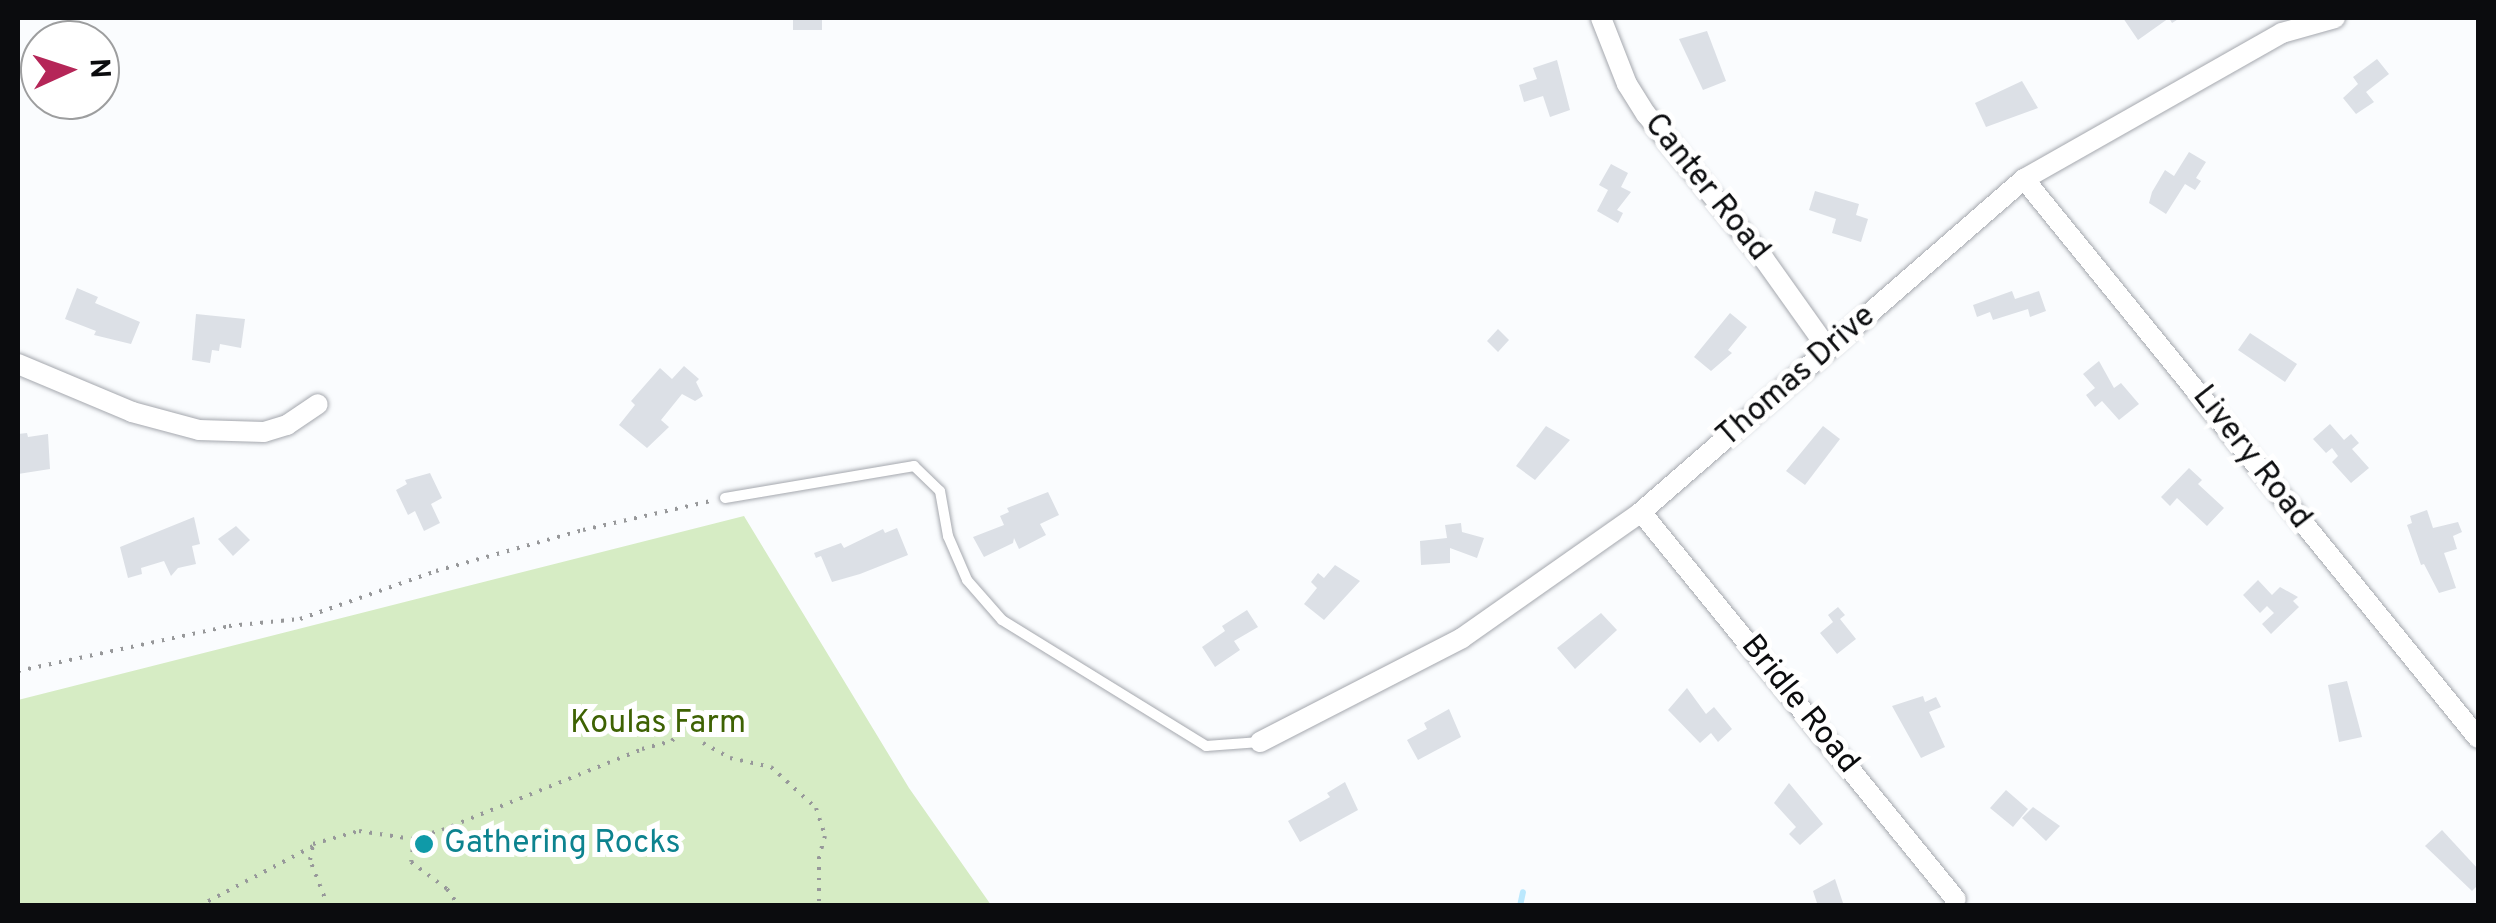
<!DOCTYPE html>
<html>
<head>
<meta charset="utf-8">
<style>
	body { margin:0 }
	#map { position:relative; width:2496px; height:923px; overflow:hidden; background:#fafcfe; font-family:Overpass,sans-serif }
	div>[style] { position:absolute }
	.green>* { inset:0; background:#d6ecc4 }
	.stream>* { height:6px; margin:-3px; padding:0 3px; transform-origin:3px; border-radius:3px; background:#bbe8fd }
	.building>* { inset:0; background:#dce0e6 }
	.path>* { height:4px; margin-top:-2px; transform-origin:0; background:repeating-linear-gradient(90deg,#97989a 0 2.5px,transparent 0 10.5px) }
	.roads { filter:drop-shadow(0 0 2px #a5a8ae) drop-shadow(0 0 2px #a5a8ae) }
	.lane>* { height:10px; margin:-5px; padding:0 5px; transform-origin:5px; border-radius:5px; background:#fff }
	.street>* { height:20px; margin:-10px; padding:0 10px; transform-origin:10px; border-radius:10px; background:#fff }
	.dots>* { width:28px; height:28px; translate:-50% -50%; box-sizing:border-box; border:5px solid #fff; border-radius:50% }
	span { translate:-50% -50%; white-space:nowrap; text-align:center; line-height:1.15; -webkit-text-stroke:10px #fff; paint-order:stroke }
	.street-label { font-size:32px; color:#0b0c0e }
	.park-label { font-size:32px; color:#3e6203 }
	.culture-label { font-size:32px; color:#0d838f }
	.left { translate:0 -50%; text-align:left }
	.frame { position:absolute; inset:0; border:20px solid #0b0c0e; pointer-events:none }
	.north { position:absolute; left:20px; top:20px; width:100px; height:100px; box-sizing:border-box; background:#fff; border:2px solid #9d9e9f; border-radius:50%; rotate:87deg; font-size:28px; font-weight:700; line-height:40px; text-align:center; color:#0b0c0e }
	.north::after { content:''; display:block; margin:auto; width:35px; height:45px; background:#b52658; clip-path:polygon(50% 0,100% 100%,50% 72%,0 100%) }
</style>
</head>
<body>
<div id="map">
	<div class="green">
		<i style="clip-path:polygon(744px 516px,909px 788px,991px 905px,18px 905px,18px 700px)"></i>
	</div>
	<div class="stream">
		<i style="left:1520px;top:906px;width:14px;rotate:-78deg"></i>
	</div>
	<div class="building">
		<i style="clip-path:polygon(793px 18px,822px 18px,822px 30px,793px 30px)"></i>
		<i style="clip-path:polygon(2123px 18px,2180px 18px,2172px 23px,2169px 18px,2138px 40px)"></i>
		<i style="clip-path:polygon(1707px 31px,1726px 81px,1703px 90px,1679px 39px)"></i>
		<i style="clip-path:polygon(2377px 59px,2389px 74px,2366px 92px,2374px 102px,2356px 114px,2343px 98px,2358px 84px,2353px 77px)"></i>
		<i style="clip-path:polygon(1557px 60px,1570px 110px,1550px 117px,1543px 96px,1524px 102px,1519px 85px,1537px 79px,1533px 68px)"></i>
		<i style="clip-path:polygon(2022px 81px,2038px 108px,1986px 127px,1975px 103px)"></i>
		<i style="clip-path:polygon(2189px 152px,2206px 162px,2196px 178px,2201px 181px,2195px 190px,2185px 184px,2166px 214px,2149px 203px,2152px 192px,2165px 170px,2174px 176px)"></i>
		<i style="clip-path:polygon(1611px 164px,1628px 173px,1621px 187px,1631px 192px,1617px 210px,1623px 213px,1618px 223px,1597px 211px,1608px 190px,1599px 185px)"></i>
		<i style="clip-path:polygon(1815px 191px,1859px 204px,1856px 215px,1868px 219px,1861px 242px,1832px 233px,1836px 219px,1809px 210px)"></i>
		<i style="clip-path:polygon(77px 288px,98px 297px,95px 303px,140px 322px,131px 344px,94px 335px,96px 331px,65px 319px)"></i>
		<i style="clip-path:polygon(2012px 291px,2015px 299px,2039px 291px,2046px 311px,2030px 317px,2028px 309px,1993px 320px,1990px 312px,1977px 317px,1973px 305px)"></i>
		<i style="clip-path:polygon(1730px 313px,1747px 327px,1728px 350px,1732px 353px,1711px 371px,1694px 357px)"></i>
		<i style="clip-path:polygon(196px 314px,245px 319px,241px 348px,220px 344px,219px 351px,212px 350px,210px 363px,192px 360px)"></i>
		<i style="clip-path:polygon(1498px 329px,1509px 340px,1498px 352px,1487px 341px)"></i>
		<i style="clip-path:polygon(2250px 333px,2297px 364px,2285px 382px,2238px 350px)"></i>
		<i style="clip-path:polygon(2099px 361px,2114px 388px,2121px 383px,2139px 404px,2119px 420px,2102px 401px,2095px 407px,2086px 395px,2095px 388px,2083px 374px)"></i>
		<i style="clip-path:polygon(684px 366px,699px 379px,696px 382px,703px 396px,695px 401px,682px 394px,661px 420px,669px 427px,647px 448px,619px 425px,635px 405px,631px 401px,660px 368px,672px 379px)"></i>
		<i style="clip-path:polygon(2330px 424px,2344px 440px,2351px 434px,2359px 443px,2352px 449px,2369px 468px,2351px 483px,2332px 462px,2338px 456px,2332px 448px,2326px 453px,2313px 439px)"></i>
		<i style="clip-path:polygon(1546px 426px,1570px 440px,1535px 480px,1516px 466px)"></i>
		<i style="clip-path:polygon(1823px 426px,1840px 439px,1805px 485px,1786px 471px)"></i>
		<i style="clip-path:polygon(27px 433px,28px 437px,48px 434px,50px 469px,18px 474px,18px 434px)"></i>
		<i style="clip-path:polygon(2189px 468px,2202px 480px,2198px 484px,2224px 508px,2207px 526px,2177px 498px,2170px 506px,2161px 497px)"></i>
		<i style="clip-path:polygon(430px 473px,442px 498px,431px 504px,440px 523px,424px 531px,415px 511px,408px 515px,396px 490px,407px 484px,405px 480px)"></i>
		<i style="clip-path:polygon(1048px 492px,1059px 515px,1040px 524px,1046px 535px,1019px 549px,1014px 538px,1013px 543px,984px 557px,973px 537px,1004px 525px,1000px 516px,1009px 512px,1007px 508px)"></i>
		<i style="clip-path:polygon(2427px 510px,2433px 528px,2458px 522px,2462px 532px,2453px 536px,2457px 549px,2444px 553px,2456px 588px,2439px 593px,2424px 564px,2421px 565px,2407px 525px,2412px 523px,2410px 516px)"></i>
		<i style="clip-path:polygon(194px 517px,200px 544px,192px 546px,196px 564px,178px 568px,171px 576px,164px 561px,141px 568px,142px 574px,128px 578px,120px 547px)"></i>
		<i style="clip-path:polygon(1461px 523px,1462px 532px,1484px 538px,1477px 558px,1450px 548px,1450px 563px,1421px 565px,1420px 541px,1447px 538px,1445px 525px)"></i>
		<i style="clip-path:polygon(236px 526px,250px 540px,233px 556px,218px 539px)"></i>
		<i style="clip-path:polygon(897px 528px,908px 555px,860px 574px,832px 582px,821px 556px,816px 558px,814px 553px,841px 543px,844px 548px,883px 529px,885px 533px)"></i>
		<i style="clip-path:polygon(1335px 565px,1360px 581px,1324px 620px,1304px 604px,1317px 588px,1311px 582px,1318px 573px,1324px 578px)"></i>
		<i style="clip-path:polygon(2258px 580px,2272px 595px,2280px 587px,2298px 597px,2293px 601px,2299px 607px,2271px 634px,2262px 624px,2274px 613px,2267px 606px,2260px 613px,2243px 595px)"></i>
		<i style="clip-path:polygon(1838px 607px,1845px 615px,1840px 619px,1856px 639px,1837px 654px,1820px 633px,1833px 622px,1828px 615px)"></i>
		<i style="clip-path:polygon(1247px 610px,1258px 627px,1234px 641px,1240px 650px,1215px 667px,1202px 647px,1225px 631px,1222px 626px)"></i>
		<i style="clip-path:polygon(1601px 613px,1617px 630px,1575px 669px,1557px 648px)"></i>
		<i style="clip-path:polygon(2347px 681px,2362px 737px,2339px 742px,2328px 685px)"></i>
		<i style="clip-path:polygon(1687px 688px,1706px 714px,1714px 707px,1732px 729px,1718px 742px,1711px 733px,1700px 743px,1668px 710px)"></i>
		<i style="clip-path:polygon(1923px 696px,1925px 702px,1936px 697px,1941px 707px,1929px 712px,1945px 747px,1921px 758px,1892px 706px)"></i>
		<i style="clip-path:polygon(1449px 709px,1461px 737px,1418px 760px,1407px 740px,1427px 729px,1424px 723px)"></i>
		<i style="clip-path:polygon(1345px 782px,1358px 810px,1300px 842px,1288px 821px,1330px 797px,1327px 793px)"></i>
		<i style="clip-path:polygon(1789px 783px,1823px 824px,1800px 845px,1789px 834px,1796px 827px,1774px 803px)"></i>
		<i style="clip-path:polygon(2006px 790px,2028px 809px,2013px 827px,1990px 808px)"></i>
		<i style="clip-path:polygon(2033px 807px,2060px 826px,2046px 841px,2022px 818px)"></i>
		<i style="clip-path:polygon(2442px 830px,2478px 869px,2478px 885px,2472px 891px,2425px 846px)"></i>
		<i style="clip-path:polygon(1835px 879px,1844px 906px,1818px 906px,1813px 891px)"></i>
	</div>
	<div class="path">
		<i style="left:18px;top:671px;width:216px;rotate:-12deg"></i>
		<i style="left:229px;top:626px;width:71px;rotate:-5.6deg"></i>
		<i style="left:300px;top:619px;width:144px;rotate:-19.4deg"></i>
		<i style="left:436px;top:571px;width:153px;rotate:-15.6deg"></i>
		<i style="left:583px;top:530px;width:131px;rotate:-12.8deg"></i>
		<i style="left:414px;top:839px;width:23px;rotate:97deg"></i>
		<i style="left:411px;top:862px;width:45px;rotate:36.9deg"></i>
		<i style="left:447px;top:889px;width:21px;rotate:55deg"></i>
		<i style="left:199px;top:906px;width:131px;rotate:-27.7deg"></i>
		<i style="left:328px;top:906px;width:49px;rotate:-111.4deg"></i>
		<i style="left:310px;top:860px;width:16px;rotate:-79deg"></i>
		<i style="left:313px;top:844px;width:48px;rotate:-15.8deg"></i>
		<i style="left:359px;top:831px;width:54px;rotate:8.6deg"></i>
		<i style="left:412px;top:839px;width:31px;rotate:-17deg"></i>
		<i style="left:442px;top:830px;width:216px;rotate:-22deg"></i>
		<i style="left:642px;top:749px;width:31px;rotate:-15deg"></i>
		<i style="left:672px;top:741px;width:19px;rotate:-55deg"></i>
		<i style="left:683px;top:725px;width:16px;rotate:-11deg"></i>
		<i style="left:699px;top:722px;width:21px;rotate:79deg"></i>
		<i style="left:703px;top:743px;width:31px;rotate:29deg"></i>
		<i style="left:730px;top:758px;width:42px;rotate:12.4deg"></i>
		<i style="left:771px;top:767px;width:61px;rotate:42.3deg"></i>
		<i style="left:816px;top:808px;width:29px;rotate:72deg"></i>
		<i style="left:825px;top:836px;width:22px;rotate:106deg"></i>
		<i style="left:819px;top:857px;width:49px;rotate:90deg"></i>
	</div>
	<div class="roads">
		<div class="lane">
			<i style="left:725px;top:498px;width:192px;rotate:-9.6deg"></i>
			<i style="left:914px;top:466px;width:36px;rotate:44deg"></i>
			<i style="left:940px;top:491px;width:46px;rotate:79.9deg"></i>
			<i style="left:948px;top:536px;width:48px;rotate:66.6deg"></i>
			<i style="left:967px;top:580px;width:53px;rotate:48.8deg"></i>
			<i style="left:1002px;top:620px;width:240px;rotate:31.7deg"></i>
			<i style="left:1206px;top:746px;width:54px;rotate:-4.2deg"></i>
		</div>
		<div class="street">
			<i style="left:1601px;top:18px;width:71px;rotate:68.5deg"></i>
			<i style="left:1627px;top:84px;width:36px;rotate:58deg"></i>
			<i style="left:1646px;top:114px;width:187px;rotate:50.9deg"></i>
			<i style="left:1764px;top:259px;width:110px;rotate:54.6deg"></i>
			<i style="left:2024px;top:179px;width:720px;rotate:50.92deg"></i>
			<i style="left:18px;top:364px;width:124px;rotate:22.8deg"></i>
			<i style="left:132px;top:412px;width:69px;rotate:15deg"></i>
			<i style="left:199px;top:430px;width:65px;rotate:1.8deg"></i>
			<i style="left:264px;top:432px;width:24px;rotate:-17deg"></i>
			<i style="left:287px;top:425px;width:37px;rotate:-34deg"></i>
			<i style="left:1641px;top:512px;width:499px;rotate:50.9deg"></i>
			<i style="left:1260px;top:742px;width:227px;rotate:-27.2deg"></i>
			<i style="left:1462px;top:638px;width:219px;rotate:-35.1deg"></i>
			<i style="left:1641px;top:512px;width:508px;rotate:-41.01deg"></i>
			<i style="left:2024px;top:179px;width:296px;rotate:-29.5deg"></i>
			<i style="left:2282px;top:33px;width:55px;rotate:-15.8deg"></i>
		</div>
	</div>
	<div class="dots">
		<i style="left:424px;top:844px;background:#0f9aa8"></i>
	</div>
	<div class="street-label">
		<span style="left:1706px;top:188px;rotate:51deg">Canter Road</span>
		<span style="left:1797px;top:377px;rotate:-41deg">Thomas Drive</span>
		<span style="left:2251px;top:458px;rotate:52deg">Livery Road</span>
		<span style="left:1799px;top:705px;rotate:51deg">Bridle Road</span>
	</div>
	<div class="park-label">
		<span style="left:658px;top:724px">Koulas Farm</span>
	</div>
	<div class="culture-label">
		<span class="left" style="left:444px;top:844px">Gathering Rocks</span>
	</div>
	<div class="frame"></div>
	<div class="north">N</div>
</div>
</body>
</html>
